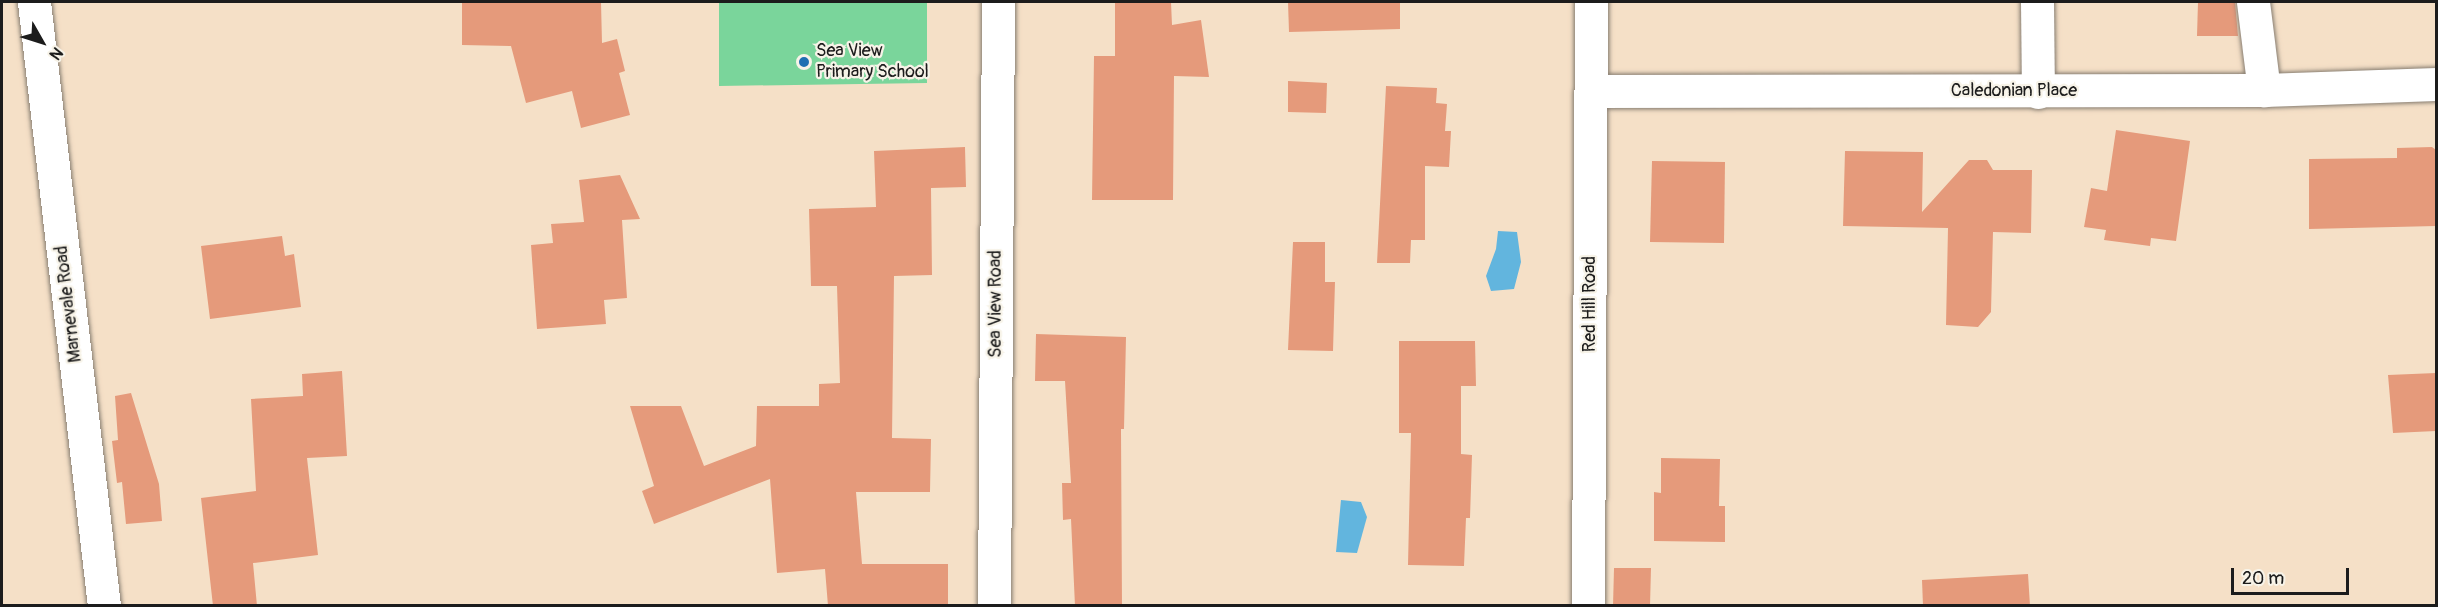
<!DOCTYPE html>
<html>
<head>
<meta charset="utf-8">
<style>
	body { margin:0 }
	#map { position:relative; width:2438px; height:607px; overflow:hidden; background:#f5e0c7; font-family:Pangolin,sans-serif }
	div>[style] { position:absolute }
	.green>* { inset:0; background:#7ad59b }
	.water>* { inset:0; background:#62b5de }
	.building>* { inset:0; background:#e59a7b }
	.roads { filter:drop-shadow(0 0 2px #887e72) drop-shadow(0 0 2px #887e72) }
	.minor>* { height:33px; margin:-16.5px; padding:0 16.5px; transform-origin:16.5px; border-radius:16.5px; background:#fff }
	.dots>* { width:16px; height:16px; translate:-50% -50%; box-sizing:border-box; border:3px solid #f7f3e8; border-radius:50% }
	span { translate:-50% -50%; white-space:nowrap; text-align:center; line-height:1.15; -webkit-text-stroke:4.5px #f7f3e8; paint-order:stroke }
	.poi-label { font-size:18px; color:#1c1c1c }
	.left { translate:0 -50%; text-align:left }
	.street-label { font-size:18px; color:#1c1c1c }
	.frame { position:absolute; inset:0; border:3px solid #1c1c1c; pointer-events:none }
	.north { position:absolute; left:12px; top:12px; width:60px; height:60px; -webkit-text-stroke:4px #f7f3e8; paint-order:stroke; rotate:129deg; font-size:16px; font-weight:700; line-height:24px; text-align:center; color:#1c1c1c }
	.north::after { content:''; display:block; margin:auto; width:21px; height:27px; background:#1c1c1c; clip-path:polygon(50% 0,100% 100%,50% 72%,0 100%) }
	.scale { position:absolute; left:2231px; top:568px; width:118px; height:27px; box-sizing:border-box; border:3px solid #1c1c1c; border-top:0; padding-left:8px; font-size:18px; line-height:21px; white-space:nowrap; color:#1c1c1c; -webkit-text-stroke:4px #f7f3e8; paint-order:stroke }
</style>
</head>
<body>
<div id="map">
	<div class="green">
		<i style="clip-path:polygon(719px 2px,927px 2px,927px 83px,719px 86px)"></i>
	</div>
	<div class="water">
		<i style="clip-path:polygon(1498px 231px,1517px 232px,1521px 262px,1514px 289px,1491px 291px,1486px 276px,1496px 249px)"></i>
		<i style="clip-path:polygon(1341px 500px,1361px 502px,1367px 517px,1357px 553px,1336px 552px)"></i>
	</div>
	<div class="building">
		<i style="clip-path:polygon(601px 2px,602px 43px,617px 39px,625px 71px,619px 73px,630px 115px,581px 128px,572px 91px,526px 103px,511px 46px,462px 45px,462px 3px)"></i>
		<i style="clip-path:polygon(1115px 2px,1171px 2px,1172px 25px,1201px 20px,1209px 77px,1174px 76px,1173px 200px,1092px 200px,1094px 56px,1115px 56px)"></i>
		<i style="clip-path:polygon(1288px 2px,1400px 2px,1400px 29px,1289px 32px)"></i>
		<i style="clip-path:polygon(2198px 2px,2235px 2px,2238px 36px,2197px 36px)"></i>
		<i style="clip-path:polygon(1288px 81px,1327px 83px,1326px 113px,1288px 112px)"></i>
		<i style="clip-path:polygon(1386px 86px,1437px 88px,1436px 103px,1447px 104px,1445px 131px,1451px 131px,1449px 167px,1425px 166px,1425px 240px,1411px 240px,1410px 263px,1377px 263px)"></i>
		<i style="clip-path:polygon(2116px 130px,2190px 141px,2176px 241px,2151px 238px,2150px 246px,2104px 240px,2106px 230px,2084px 227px,2091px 188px,2107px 191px)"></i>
		<i style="clip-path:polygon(965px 147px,966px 187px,931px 188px,932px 275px,894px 276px,892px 438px,931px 439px,930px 492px,856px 492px,862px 564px,948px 564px,948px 606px,828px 606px,825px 569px,777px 573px,770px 479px,654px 524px,642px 491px,654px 486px,630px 406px,681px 406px,704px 466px,756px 446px,757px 406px,819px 406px,819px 384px,840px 383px,837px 286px,811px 286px,809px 209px,876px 207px,874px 151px)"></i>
		<i style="clip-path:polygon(2432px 147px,2436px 150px,2436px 226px,2309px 229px,2309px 159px,2397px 158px,2397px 148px)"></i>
		<i style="clip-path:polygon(1845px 151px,1923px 152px,1922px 212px,1969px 160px,1987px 160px,1993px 170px,2032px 170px,2031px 233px,1993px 232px,1991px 312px,1978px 327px,1946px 325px,1948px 228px,1843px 226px)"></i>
		<i style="clip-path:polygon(1652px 161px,1725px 162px,1724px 243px,1650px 242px)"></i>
		<i style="clip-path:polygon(620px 175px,640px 219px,622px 220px,627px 298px,604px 300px,606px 324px,537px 329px,531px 245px,553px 243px,551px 224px,584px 222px,579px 180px)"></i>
		<i style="clip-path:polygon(282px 236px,285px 256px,294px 254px,301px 307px,210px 319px,201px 246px)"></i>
		<i style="clip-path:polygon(1293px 242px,1325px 242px,1325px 282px,1335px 282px,1333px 351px,1288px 350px)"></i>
		<i style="clip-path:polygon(1036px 334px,1126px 337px,1124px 429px,1121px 429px,1122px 606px,1075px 606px,1071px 519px,1063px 520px,1062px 483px,1071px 483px,1065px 381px,1035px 381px)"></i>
		<i style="clip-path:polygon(1399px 341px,1475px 341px,1476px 386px,1461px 386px,1461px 454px,1472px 455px,1470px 518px,1466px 518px,1464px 566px,1408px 565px,1411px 433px,1399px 433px)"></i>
		<i style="clip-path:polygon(342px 371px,347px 456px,307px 458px,318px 555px,253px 563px,257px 606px,213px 606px,201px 498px,256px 491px,251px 399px,303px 396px,302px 374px)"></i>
		<i style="clip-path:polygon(2436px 373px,2436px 431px,2393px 433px,2388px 375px)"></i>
		<i style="clip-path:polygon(131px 393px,159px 484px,162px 521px,126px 524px,122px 482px,117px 483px,112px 441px,118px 440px,115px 396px)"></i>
		<i style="clip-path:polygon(1661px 458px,1720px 459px,1719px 506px,1725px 506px,1725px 542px,1654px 541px,1654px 492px,1661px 493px)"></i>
		<i style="clip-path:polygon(1614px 568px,1651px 568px,1650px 606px,1613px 606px)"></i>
		<i style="clip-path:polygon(2028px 574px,2030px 606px,1923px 606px,1922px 580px)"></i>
	</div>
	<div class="roads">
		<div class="minor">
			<i style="left:34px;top:2px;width:608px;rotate:83.39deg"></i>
			<i style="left:2037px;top:2px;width:90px;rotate:89.4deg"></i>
			<i style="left:2253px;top:2px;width:89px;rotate:82.9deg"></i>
			<i style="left:1591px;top:91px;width:673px;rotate:-0.09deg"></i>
			<i style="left:2264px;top:90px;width:172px;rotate:-2deg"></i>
			<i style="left:994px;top:606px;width:604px;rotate:-89.62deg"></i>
			<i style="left:1588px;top:606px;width:604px;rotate:-89.72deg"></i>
		</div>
	</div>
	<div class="dots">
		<i style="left:804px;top:62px;background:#1f6fb2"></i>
	</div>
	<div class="poi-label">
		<span class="left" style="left:816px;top:62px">Sea View<br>Primary School</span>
	</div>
	<div class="street-label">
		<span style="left:2014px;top:91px">Caledonian Place</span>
		<span style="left:69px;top:304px;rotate:-97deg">Marnevale Road</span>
		<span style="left:996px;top:304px;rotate:-90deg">Sea View Road</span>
		<span style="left:1590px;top:304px;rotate:-90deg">Red Hill Road</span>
	</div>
	<div class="frame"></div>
	<div class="north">N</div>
	<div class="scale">20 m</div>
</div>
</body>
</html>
